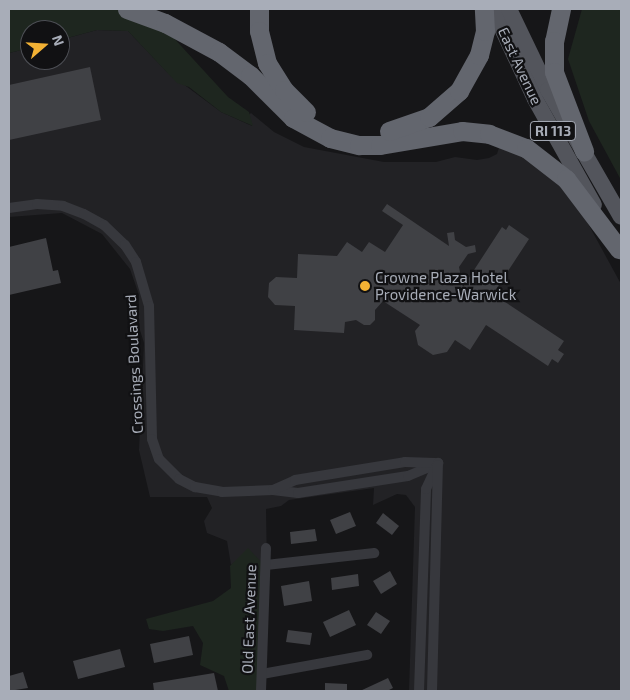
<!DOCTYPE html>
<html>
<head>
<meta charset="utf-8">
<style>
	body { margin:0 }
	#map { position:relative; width:630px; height:700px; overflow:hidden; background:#161618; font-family:"Exo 2",sans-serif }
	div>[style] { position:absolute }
	.built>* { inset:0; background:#222225 }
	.green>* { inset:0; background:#1e261f }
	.building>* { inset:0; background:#404145 }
	.minor>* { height:10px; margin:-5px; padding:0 5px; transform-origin:5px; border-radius:5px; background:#37383d }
	.primary>* { height:16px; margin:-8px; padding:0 8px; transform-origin:8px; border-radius:8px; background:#53555c }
	.motorway>* { height:19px; margin:-9.5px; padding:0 9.5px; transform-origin:9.5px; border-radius:9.5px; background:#63666e }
	.dots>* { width:14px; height:14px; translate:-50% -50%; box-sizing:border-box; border:2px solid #111113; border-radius:50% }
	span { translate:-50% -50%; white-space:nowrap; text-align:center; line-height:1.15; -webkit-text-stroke:4.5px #111113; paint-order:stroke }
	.shield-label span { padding:1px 4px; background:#111113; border:1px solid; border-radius:4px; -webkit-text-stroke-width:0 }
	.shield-label { font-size:14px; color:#a8adb8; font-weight:700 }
	.street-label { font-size:15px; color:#a8adb8 }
	.poi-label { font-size:15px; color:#a8adb8 }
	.left { translate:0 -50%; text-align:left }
	.frame { position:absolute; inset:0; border:10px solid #a8adb8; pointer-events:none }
	.north { position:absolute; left:20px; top:20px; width:50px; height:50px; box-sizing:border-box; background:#111113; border:1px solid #4d4f55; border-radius:50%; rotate:71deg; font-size:14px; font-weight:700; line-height:20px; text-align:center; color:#a8adb8 }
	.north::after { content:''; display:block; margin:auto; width:18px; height:22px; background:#f2b134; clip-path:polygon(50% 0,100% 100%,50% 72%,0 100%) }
</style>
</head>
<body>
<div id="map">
	<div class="built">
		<i style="clip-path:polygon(97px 30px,128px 31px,167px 72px,221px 112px,252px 126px,249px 115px,251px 113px,274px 132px,304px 147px,384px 162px,436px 162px,455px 157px,477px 160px,489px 158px,497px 154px,501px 141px,518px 147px,574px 198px,621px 284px,621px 691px,409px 691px,415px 507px,406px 495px,397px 494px,373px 505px,374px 488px,289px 500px,281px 506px,266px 509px,267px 568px,242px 556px,231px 565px,227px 541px,207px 533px,204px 521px,212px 508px,207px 497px,150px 497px,139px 450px,144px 343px,139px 327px,139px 295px,130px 269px,102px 234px,62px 213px,9px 217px,9px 53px,30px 48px,30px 60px,60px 60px,60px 40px)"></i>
	</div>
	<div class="green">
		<i style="clip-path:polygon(9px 9px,116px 9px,160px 23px,228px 97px,249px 112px,253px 126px,221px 112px,189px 87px,177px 83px,128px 31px,97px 30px,60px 40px,60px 30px,30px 30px,30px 48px,9px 53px)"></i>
		<i style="clip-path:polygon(582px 9px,621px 9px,621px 180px,589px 121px,568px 59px)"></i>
		<i style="clip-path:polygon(248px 548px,267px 568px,261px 691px,229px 691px,224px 676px,200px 665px,203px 643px,193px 626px,163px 631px,149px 629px,146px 619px,213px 601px,231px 588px,230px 566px)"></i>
	</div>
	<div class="building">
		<i style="clip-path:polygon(90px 67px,101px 120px,9px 140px,9px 85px)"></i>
		<i style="clip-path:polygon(387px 204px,449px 246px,447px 233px,454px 232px,455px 240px,466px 247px,475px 245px,476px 252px,468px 254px,459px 267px,463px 287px,502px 227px,506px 230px,509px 225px,529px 239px,493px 294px,564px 341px,558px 350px,564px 354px,558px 363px,552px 359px,548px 366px,486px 325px,470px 350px,455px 340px,447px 352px,433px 355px,418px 345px,415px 331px,420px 325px,383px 301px,375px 310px,375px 320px,370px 325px,364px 325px,356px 320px,345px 322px,344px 333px,294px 330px,295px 306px,275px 305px,268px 297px,269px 283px,276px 277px,297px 278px,298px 254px,337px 256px,347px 242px,362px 252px,369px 242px,385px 252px,403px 225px,382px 211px)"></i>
		<i style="clip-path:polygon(46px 238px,53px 271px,58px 270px,61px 283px,9px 295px,9px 247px)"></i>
		<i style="clip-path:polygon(350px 512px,356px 526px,336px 534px,330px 520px)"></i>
		<i style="clip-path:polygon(383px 513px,399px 526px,392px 535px,376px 523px)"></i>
		<i style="clip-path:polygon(315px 529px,317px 541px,291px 544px,290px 532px)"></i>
		<i style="clip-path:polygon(390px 571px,397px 584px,381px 594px,373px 581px)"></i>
		<i style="clip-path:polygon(358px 574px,359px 586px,332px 590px,331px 578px)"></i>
		<i style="clip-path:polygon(309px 581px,312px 601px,284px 606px,281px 586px)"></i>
		<i style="clip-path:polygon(349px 610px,356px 625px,330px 637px,323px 622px)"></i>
		<i style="clip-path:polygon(376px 612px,390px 621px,381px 634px,367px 625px)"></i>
		<i style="clip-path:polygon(288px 630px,312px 633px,310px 645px,286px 642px)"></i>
		<i style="clip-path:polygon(189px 636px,193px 655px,154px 663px,150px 644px)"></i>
		<i style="clip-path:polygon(120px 649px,125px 667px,78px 679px,73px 661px)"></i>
		<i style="clip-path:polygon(23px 672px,28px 688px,9px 691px,9px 676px)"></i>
		<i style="clip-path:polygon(214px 673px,218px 691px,154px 691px,153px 683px)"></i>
		<i style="clip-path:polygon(388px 678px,393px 688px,387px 691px,360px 691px)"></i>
		<i style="clip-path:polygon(325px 683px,347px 684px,347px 691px,325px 691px)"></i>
	</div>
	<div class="minor">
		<i style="left:9px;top:208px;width:28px;rotate:-8deg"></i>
		<i style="left:37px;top:204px;width:26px;rotate:4deg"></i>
		<i style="left:63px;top:206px;width:22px;rotate:21deg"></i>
		<i style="left:84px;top:214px;width:23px;rotate:29deg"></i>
		<i style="left:104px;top:225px;width:29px;rotate:44deg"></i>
		<i style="left:125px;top:245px;width:20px;rotate:57deg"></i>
		<i style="left:136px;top:262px;width:46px;rotate:73.5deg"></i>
		<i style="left:149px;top:306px;width:133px;rotate:88.7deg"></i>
		<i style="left:152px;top:439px;width:21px;rotate:71deg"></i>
		<i style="left:159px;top:459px;width:28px;rotate:45deg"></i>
		<i style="left:179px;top:479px;width:18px;rotate:27deg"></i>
		<i style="left:195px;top:487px;width:27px;rotate:10deg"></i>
		<i style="left:222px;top:492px;width:51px;rotate:-2.2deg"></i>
		<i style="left:273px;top:490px;width:25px;rotate:7deg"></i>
		<i style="left:298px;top:493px;width:111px;rotate:-8.8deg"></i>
		<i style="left:408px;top:476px;width:33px;rotate:-23deg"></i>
		<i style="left:273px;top:490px;width:24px;rotate:-24deg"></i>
		<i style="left:295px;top:480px;width:111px;rotate:-9.3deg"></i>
		<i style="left:405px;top:462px;width:30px;rotate:2deg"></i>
		<i style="left:266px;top:565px;width:109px;rotate:-6.3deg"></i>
		<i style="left:262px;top:674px;width:107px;rotate:-10.3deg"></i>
		<i style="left:261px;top:691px;width:143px;rotate:-88deg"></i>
		<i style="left:419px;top:691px;width:202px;rotate:-88deg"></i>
		<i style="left:426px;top:489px;width:29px;rotate:-65deg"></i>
		<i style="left:432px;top:691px;width:226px;rotate:-88.5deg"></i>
	</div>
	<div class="primary">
		<i style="left:493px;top:9px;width:99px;rotate:65deg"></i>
		<i style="left:535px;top:99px;width:121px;rotate:60.9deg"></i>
		<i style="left:509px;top:9px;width:90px;rotate:64.3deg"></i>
		<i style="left:548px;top:90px;width:146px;rotate:60.1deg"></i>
	</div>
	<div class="motorway">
		<i style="left:127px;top:9px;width:40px;rotate:20.2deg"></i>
		<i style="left:165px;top:23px;width:61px;rotate:28.2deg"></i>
		<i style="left:219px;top:52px;width:39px;rotate:37deg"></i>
		<i style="left:250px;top:75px;width:61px;rotate:45deg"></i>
		<i style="left:293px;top:118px;width:42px;rotate:28.4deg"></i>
		<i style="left:330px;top:138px;width:30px;rotate:14deg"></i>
		<i style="left:359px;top:145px;width:21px"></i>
		<i style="left:380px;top:145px;width:83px;rotate:-9.7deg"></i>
		<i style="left:462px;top:131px;width:27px;rotate:6deg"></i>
		<i style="left:489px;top:134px;width:40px;rotate:21deg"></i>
		<i style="left:526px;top:148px;width:51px;rotate:37.8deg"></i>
		<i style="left:566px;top:179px;width:88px;rotate:52.9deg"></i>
		<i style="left:259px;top:9px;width:22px;rotate:90deg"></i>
		<i style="left:259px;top:31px;width:33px;rotate:76deg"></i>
		<i style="left:267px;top:63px;width:32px;rotate:58deg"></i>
		<i style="left:284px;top:90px;width:31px;rotate:45deg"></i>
		<i style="left:561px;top:9px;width:33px;rotate:102deg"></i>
		<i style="left:554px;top:41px;width:31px;rotate:90deg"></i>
		<i style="left:554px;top:72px;width:85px;rotate:69.2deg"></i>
		<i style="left:389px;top:131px;width:42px;rotate:-19.3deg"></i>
		<i style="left:429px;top:117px;width:40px;rotate:-41deg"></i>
		<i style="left:459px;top:91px;width:41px;rotate:-60.9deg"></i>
		<i style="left:479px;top:55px;width:25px;rotate:-76deg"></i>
		<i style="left:485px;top:31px;width:22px;rotate:-93deg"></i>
	</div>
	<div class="dots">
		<i style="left:365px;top:286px;background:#f2b134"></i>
	</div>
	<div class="shield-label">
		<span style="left:553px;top:131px">RI 113</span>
	</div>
	<div class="street-label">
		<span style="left:520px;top:66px;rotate:65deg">East Avenue</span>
		<span style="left:134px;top:364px;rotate:-93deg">Crossings Boulavard</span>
		<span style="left:249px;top:619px;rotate:-88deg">Old East Avenue</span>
	</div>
	<div class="poi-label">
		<span class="left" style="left:375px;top:286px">Crowne Plaza Hotel<br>Providence-Warwick</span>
	</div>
	<div class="frame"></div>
	<div class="north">N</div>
</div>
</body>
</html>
